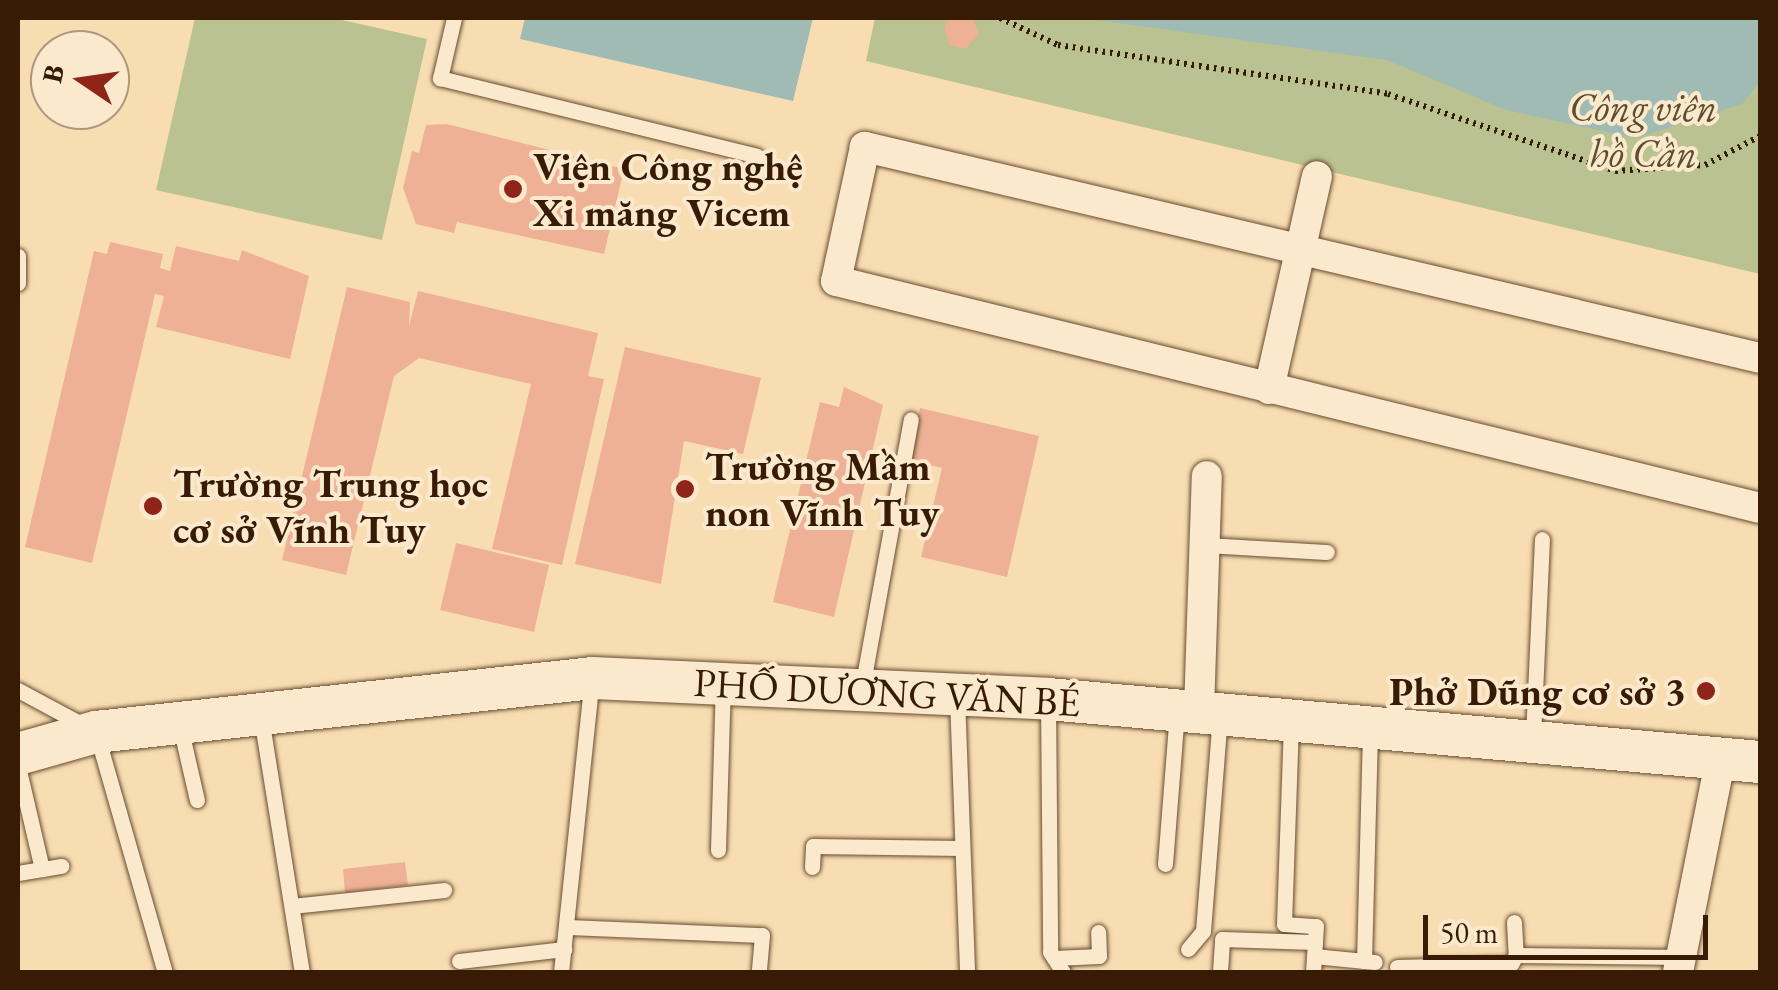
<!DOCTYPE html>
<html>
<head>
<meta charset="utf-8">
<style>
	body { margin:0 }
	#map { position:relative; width:1778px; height:990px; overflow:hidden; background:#f9ddb2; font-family:"EB Garamond",serif }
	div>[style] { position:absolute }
	.green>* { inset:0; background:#b9c290 }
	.water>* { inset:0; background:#a0bab4 }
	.building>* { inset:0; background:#eeb196 }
	.path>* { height:6px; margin-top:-3px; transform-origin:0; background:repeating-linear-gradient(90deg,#381b04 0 2.5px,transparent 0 7.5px) }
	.roads { filter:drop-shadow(0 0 2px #684c30) drop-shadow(0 0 2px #684c30) }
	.lane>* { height:15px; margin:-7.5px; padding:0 7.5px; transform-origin:7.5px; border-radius:7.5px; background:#fbe9cd }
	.street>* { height:30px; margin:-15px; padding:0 15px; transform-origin:15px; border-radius:15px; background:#fbe9cd }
	.secondary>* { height:42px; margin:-21px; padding:0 21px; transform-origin:21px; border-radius:21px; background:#fbe9cd }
	.dots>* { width:28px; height:28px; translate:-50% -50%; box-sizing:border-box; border:5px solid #fbe9cd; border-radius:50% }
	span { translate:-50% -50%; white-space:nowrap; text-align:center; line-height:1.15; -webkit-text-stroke:8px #fbe9cd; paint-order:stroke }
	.park-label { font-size:40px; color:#5f4d2e; font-style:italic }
	.poi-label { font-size:40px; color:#381b04; font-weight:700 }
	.left { translate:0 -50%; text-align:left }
	.right { translate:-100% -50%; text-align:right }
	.street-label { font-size:40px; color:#381b04 }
	.frame { position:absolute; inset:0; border:20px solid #381b04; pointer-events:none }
	.north { position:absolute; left:30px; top:30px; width:100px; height:100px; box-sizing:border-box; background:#fbe9cd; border:2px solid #ad977d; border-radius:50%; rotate:283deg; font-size:28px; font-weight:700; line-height:40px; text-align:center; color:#381b04 }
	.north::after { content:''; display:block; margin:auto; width:35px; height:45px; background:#8f2418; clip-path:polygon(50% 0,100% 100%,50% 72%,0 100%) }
	.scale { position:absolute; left:1423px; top:915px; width:285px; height:45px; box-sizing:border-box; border:5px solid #381b04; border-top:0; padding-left:12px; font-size:30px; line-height:35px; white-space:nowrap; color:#381b04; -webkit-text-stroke:8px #fbe9cd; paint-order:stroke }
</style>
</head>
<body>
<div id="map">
	<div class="green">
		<i style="clip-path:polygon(195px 18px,333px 18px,427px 39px,382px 240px,156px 190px)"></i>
		<i style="clip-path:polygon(875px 18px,1760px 18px,1760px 274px,866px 61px)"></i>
	</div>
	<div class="water">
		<i style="clip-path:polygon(525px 18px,813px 18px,793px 101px,520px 39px)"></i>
		<i style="clip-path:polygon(1082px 18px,1760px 18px,1760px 82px,1742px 104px,1636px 138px,1506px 110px,1387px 60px)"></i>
	</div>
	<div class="building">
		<i style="clip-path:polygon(952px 18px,973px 18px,979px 34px,965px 49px,949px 45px,944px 26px)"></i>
		<i style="clip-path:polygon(447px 124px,624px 169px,604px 254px,457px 222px,454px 233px,416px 224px,403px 188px,412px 151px,419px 153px,426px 125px)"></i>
		<i style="clip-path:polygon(110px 242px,163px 254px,160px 268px,170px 271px,176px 246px,239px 261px,242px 250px,309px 276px,290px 359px,156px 327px,164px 296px,155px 294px,92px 563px,25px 547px,94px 251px,107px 254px)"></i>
		<i style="clip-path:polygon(347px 287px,410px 302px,409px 326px,418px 291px,598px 333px,588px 376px,604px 379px,562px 565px,492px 549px,531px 384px,419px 358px,394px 376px,346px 575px,282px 560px)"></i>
		<i style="clip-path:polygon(625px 347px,761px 378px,743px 454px,684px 441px,661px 584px,575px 564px)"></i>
		<i style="clip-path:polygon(844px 387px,883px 405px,834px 617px,773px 602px,820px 402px,839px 407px)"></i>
		<i style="clip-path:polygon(920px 408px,1039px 436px,1007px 577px,921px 557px,942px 468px,908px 460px)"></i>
		<i style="clip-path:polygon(456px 543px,549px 565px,534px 632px,440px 610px)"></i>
		<i style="clip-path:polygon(405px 862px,408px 885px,345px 893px,343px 869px)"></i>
	</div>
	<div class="path">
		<i style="left:1000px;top:18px;width:64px;rotate:25deg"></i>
		<i style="left:1058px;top:45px;width:334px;rotate:8.4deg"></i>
		<i style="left:1388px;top:94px;width:240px;rotate:18.7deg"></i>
		<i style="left:1615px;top:171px;width:90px;rotate:-3.8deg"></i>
		<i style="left:1705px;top:165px;width:62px;rotate:-27.8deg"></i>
	</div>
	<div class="roads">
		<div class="lane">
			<i style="left:454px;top:18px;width:62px;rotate:103.1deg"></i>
			<i style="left:440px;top:78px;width:326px;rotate:13.8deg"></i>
			<i style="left:18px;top:256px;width:27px;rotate:90deg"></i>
			<i style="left:1205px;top:545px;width:122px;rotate:3.3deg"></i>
			<i style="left:862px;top:688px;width:273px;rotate:-79.7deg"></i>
			<i style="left:18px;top:690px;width:89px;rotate:28.3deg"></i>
			<i style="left:96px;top:732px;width:250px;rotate:74deg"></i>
			<i style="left:957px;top:697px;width:275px;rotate:87.9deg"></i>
			<i style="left:1048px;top:700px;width:252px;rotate:89.5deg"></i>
			<i style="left:1050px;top:952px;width:24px;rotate:57deg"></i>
			<i style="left:261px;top:717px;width:258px;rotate:80.9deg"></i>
			<i style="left:1291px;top:723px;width:201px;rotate:92deg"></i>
			<i style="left:1284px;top:924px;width:32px;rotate:4deg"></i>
			<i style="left:1316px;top:926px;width:46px;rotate:93.7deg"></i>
			<i style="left:180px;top:726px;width:76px;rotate:77.1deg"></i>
			<i style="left:1533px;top:737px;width:198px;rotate:-87.4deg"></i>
			<i style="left:18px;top:766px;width:106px;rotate:76.9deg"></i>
			<i style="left:718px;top:850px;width:164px;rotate:-88.3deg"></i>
			<i style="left:1165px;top:864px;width:151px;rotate:-85.5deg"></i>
			<i style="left:812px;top:867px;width:21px;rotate:-87deg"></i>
			<i style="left:813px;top:846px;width:149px;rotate:0.8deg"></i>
			<i style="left:18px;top:873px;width:44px;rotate:-9.2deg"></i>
			<i style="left:292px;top:906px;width:153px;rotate:-6deg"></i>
			<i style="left:1514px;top:922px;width:33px;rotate:87deg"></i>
			<i style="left:568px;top:927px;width:194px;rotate:2.4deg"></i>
			<i style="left:762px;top:935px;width:37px;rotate:95deg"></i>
			<i style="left:1188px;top:949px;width:23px;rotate:-50deg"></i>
			<i style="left:1203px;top:931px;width:215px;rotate:-85.5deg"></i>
			<i style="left:1314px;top:956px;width:61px;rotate:5.6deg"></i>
			<i style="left:1054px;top:958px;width:45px;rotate:-2.5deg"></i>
			<i style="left:1099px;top:956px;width:24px;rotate:-92deg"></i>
			<i style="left:459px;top:961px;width:106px;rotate:-6.5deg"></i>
			<i style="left:1364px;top:961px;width:231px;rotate:-88.5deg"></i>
			<i style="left:1397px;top:967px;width:114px;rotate:-1.5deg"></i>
			<i style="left:1511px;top:964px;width:10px;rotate:-61deg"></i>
			<i style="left:1516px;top:955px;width:166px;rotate:0.7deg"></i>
			<i style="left:1220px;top:971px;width:32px;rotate:-86deg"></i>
			<i style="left:1222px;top:939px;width:93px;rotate:1.8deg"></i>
			<i style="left:561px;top:972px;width:295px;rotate:-84deg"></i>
		</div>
		<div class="street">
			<i style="left:1760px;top:358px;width:920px;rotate:-166.73deg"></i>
			<i style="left:865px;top:147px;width:137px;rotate:102.2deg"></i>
			<i style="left:836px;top:281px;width:951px;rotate:13.8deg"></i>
			<i style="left:1269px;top:389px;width:218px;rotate:-77.3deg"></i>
			<i style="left:1199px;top:711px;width:235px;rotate:-88.1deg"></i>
			<i style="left:1678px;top:972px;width:219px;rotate:-78.7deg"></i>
		</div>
		<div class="secondary">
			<i style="left:18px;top:754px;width:81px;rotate:-15.8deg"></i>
			<i style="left:96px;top:732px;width:499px;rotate:-6.2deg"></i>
			<i style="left:592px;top:678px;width:456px;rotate:2.6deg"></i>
			<i style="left:1048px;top:699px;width:715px;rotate:5.06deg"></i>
		</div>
	</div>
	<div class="dots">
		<i style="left:513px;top:189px;background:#8f2418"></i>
		<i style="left:685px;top:489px;background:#8f2418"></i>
		<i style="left:153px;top:506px;background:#8f2418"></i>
		<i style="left:1706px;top:691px;background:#8f2418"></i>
	</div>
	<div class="park-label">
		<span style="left:1643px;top:130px">Công viên<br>hồ Cần</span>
	</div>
	<div class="poi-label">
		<span class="left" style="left:533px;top:189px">Viện Công nghệ<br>Xi măng Vicem</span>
		<span class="left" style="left:705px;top:489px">Trường Mầm<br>non Vĩnh Tuy</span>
		<span class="left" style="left:173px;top:506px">Trường Trung học<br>cơ sở Vĩnh Tuy</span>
		<span class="right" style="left:1686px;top:691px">Phở Dũng cơ sở 3</span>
	</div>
	<div class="street-label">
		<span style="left:887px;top:692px;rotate:3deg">PHỐ DƯƠNG VĂN BÉ</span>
	</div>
	<div class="frame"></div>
	<div class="north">B</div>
	<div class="scale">50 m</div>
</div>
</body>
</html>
